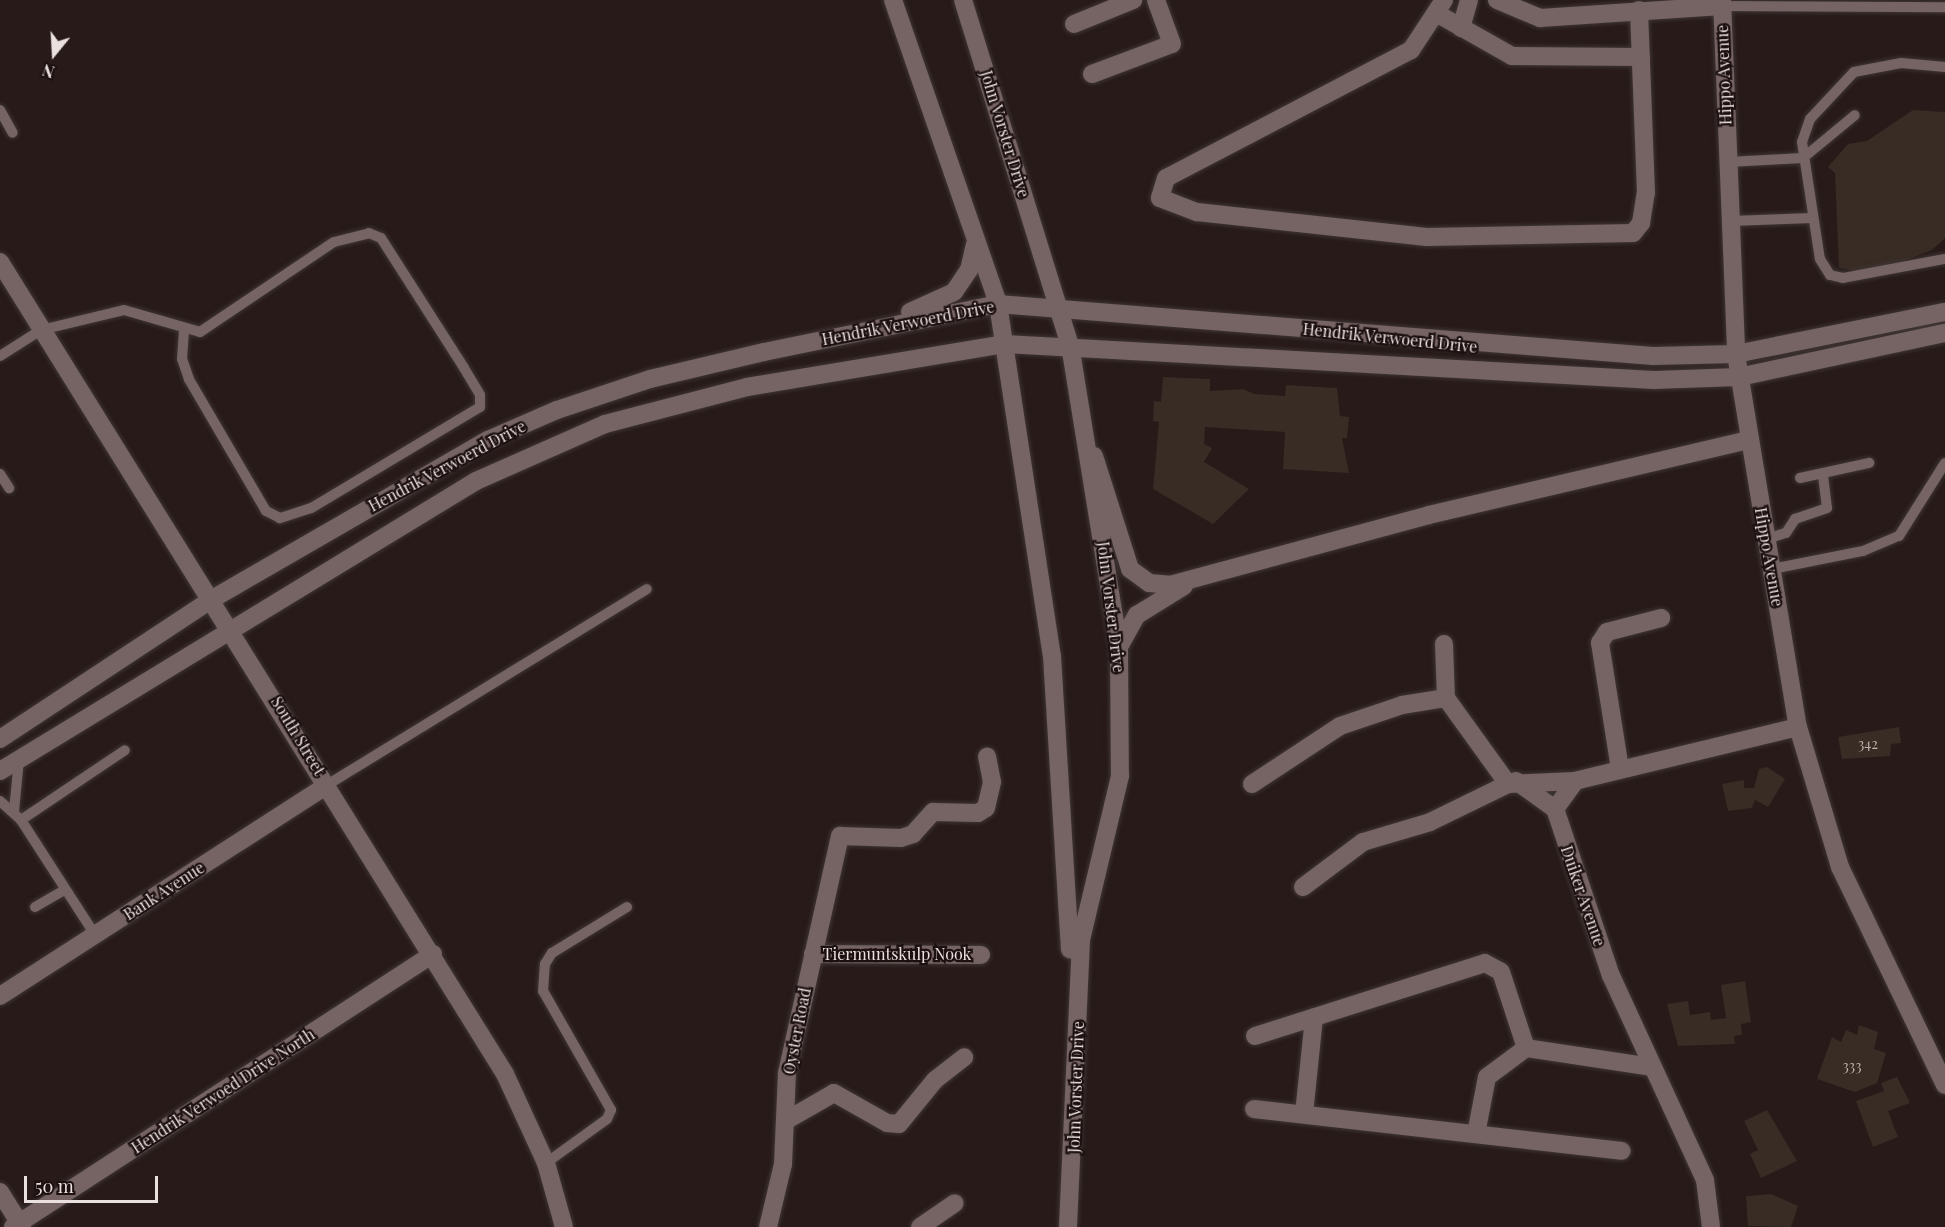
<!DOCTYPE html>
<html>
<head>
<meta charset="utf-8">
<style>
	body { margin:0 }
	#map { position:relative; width:1945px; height:1227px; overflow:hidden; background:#271a19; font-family:"Playfair Display",serif }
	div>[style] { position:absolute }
	.building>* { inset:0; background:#382c24 }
	.roads { filter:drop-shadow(0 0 2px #3f3535) drop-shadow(0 0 2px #3f3535) }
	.lane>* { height:10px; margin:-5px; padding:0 5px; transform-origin:5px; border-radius:5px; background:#756463 }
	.street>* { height:18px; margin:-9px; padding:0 9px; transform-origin:9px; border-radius:9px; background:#756463 }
	.secondary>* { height:18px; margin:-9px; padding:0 9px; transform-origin:9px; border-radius:9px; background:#756463 }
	span { translate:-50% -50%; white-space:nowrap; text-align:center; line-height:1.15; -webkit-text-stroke:4.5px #1d1010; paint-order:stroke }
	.number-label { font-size:14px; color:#beb3b0 }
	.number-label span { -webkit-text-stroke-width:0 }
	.street-label { font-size:16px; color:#eae0df }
	.north { position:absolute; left:24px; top:24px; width:60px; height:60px; -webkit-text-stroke:4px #1d1010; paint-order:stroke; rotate:198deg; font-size:16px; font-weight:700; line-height:24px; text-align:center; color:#eae0df }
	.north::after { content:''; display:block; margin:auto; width:21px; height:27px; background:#eae0df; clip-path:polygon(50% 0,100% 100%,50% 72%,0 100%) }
	.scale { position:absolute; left:24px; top:1176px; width:134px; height:27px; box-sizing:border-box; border:3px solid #eae0df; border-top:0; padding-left:8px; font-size:18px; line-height:21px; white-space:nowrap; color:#eae0df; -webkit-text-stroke:4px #1d1010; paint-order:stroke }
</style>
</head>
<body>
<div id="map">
	<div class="building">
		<i style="clip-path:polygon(1913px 110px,1945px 112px,1945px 238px,1932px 250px,1885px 268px,1865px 272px,1839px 268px,1835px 173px,1828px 167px,1848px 144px,1867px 141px)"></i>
		<i style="clip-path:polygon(1163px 377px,1210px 379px,1210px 391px,1243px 389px,1254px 394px,1285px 396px,1286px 385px,1337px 388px,1340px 416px,1349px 417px,1347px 438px,1342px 438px,1349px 473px,1283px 469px,1285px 432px,1205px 427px,1204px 444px,1212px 448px,1204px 462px,1249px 489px,1213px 524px,1153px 489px,1159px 422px,1153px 421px,1154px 401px,1161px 402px)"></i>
		<i style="clip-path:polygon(1899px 727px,1901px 743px,1891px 744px,1890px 756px,1842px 759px,1838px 737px)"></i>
		<i style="clip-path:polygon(1767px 767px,1785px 779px,1768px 807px,1755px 800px,1752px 808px,1728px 811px,1722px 784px,1744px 780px,1744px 788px,1754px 788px,1759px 769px)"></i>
		<i style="clip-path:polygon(1745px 981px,1751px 1022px,1741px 1024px,1742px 1035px,1734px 1036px,1735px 1044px,1678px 1046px,1667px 1004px,1688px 1001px,1690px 1015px,1710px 1012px,1711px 1020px,1726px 1018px,1721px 985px)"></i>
		<i style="clip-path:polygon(1859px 1025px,1878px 1032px,1874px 1049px,1886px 1053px,1877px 1083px,1855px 1092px,1817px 1079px,1832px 1037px,1841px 1042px,1846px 1030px,1857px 1035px)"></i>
		<i style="clip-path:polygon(1897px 1077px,1910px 1103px,1888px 1111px,1898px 1137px,1873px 1147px,1856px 1101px,1884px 1091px,1881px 1083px)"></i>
		<i style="clip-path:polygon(1767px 1110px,1797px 1161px,1761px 1178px,1750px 1154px,1758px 1150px,1744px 1121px)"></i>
		<i style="clip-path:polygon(1771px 1194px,1798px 1206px,1791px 1227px,1748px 1226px,1746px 1196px)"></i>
	</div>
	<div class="roads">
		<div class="lane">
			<i style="left:1722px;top:6px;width:223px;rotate:0.3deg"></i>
			<i style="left:1945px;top:67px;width:44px;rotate:-174.8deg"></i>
			<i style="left:1901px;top:63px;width:48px;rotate:169.2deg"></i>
			<i style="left:1854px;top:72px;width:64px;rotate:133.1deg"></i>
			<i style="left:1810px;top:119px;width:24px;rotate:109deg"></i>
			<i style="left:1802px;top:142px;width:118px;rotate:81.3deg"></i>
			<i style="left:1820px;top:259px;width:19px;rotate:58deg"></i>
			<i style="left:1830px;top:275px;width:13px;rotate:13deg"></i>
			<i style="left:1843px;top:278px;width:104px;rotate:-10.6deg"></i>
			<i style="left:0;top:110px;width:26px;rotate:61deg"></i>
			<i style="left:1728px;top:162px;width:75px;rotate:-3.1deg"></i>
			<i style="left:1803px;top:158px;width:67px;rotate:-39.6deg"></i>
			<i style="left:1731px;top:221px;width:81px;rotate:-2.1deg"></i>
			<i style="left:0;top:356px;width:49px;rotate:-32.4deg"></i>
			<i style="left:41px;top:330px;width:85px;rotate:-13.5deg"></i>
			<i style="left:124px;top:310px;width:79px;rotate:16.1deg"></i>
			<i style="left:200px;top:332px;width:161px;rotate:-33.9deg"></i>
			<i style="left:334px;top:242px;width:36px;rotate:-14deg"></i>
			<i style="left:369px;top:233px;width:13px;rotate:23deg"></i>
			<i style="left:381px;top:238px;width:154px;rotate:57.4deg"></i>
			<i style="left:464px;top:368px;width:31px;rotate:59deg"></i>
			<i style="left:480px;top:395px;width:12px;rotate:90deg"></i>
			<i style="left:480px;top:407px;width:197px;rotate:149.1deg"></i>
			<i style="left:311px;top:508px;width:33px;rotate:162deg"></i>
			<i style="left:280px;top:518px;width:16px;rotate:-153deg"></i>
			<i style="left:266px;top:511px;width:153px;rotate:-120.3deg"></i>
			<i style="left:189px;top:379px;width:21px;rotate:-109deg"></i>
			<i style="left:182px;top:359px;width:29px;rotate:-86deg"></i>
			<i style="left:0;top:474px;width:17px;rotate:57deg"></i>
			<i style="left:1800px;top:478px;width:71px;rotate:-12.3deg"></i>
			<i style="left:1767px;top:539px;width:20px;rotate:-18deg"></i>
			<i style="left:1786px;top:533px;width:17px;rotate:-57deg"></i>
			<i style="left:1795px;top:519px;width:34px;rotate:-19deg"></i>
			<i style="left:1827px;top:508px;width:35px;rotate:-97deg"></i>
			<i style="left:1772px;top:569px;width:93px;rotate:-11.2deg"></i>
			<i style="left:1863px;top:551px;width:39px;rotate:-23deg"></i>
			<i style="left:1899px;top:536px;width:86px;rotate:-57.8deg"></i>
			<i style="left:327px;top:785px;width:375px;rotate:-31.5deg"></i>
			<i style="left:0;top:801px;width:28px;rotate:42deg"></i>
			<i style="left:21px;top:820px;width:137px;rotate:57.2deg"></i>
			<i style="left:14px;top:811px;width:52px;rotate:-84.5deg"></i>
			<i style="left:21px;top:820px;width:125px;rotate:-33.9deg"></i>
			<i style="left:35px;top:907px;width:34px;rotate:-30deg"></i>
			<i style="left:546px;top:1163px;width:75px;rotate:-35.8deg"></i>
			<i style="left:607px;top:1119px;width:10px;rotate:-66deg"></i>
			<i style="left:611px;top:1110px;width:137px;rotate:-119.7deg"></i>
			<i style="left:543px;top:991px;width:27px;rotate:-86deg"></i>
			<i style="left:545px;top:964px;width:13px;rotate:-58deg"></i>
			<i style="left:552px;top:953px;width:88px;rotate:-31.5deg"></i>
		</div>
		<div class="street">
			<i style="left:1444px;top:0;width:60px;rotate:123.4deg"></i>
			<i style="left:1411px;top:50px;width:276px;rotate:152.4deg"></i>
			<i style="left:1166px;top:178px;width:21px;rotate:107deg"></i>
			<i style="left:1160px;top:198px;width:40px;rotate:21deg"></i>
			<i style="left:1197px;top:212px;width:231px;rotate:6.2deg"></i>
			<i style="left:1427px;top:237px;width:206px;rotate:-1.1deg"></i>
			<i style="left:1633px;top:233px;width:13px;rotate:-51deg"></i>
			<i style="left:1641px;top:223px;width:30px;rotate:-81deg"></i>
			<i style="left:1646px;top:193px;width:183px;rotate:-92.2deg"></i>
			<i style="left:1497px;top:0;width:47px;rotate:22.7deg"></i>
			<i style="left:1540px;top:18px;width:182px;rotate:-3.8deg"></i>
			<i style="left:1722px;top:0;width:354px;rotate:87.7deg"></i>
			<i style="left:1736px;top:354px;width:378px;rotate:80.6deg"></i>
			<i style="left:1798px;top:727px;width:146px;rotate:73.3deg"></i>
			<i style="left:1840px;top:867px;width:242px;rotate:64.3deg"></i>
			<i style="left:1436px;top:13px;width:87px;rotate:29.5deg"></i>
			<i style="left:1512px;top:56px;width:129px;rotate:0.4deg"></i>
			<i style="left:1074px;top:24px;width:64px;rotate:-22.1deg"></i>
			<i style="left:1461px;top:28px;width:29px;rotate:-74deg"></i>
			<i style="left:1092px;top:74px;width:85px;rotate:-20.6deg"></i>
			<i style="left:1172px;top:44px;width:47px;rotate:-110deg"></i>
			<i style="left:0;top:262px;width:956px;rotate:58.12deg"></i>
			<i style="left:505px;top:1074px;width:98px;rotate:65.3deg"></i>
			<i style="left:546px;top:1163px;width:66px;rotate:74.3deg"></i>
			<i style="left:1094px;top:456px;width:119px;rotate:72.3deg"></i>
			<i style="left:1130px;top:569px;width:24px;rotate:36deg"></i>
			<i style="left:1149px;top:583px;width:21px;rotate:5deg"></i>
			<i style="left:1170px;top:585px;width:268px;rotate:-15.1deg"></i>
			<i style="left:1429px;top:515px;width:329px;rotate:-13.2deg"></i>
			<i style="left:1444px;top:644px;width:54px;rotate:87.9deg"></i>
			<i style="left:1446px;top:698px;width:106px;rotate:54.2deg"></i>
			<i style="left:1119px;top:647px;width:37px;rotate:-61deg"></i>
			<i style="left:1137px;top:615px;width:55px;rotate:-31.7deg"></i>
			<i style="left:1620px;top:769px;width:128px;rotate:-99deg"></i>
			<i style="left:1600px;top:643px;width:13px;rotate:-58deg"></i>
			<i style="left:1607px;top:632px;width:56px;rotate:-14.5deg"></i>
			<i style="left:1516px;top:781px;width:48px;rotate:35.7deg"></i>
			<i style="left:1252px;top:784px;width:105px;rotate:-33.4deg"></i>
			<i style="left:1340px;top:726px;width:65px;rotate:-18.7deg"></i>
			<i style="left:1402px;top:705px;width:45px;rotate:-9deg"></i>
			<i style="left:1303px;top:887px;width:75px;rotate:-36.9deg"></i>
			<i style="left:1363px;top:842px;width:70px;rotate:-16.6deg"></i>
			<i style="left:1430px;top:822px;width:87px;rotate:-26deg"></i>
			<i style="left:1508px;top:784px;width:67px;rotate:-2.6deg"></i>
			<i style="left:813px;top:954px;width:168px;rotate:0.3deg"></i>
			<i style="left:0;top:996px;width:389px;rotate:-32.8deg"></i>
			<i style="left:1255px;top:1036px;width:241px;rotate:-17.6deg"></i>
			<i style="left:1485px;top:963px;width:18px;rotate:29deg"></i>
			<i style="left:1501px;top:972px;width:80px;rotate:71.8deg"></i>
			<i style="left:1526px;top:1048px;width:126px;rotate:8.6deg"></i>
			<i style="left:1254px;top:1109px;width:370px;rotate:6.5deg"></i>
			<i style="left:1304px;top:1114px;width:97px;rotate:-84.1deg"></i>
			<i style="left:787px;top:1120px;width:54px;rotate:-29.9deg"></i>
			<i style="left:834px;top:1093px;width:61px;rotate:29.5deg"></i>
			<i style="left:887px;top:1123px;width:12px;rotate:5deg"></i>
			<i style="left:899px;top:1124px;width:57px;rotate:-50.7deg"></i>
			<i style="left:935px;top:1080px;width:37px;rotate:-38deg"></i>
			<i style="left:1476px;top:1134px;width:58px;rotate:-79.1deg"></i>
			<i style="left:1487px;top:1077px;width:49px;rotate:-36.6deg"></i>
			<i style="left:0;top:1192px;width:41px;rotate:57.8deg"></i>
			<i style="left:13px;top:1227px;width:501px;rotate:-33.02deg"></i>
			<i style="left:768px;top:1227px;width:65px;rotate:-76.6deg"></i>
			<i style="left:783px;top:1164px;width:91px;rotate:-87.5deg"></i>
			<i style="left:787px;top:1073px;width:243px;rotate:-77.4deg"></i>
			<i style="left:840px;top:836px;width:61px;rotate:1.9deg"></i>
			<i style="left:901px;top:838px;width:13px;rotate:-18deg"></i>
			<i style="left:913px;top:834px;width:30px;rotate:-48deg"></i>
			<i style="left:933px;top:812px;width:45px;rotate:1.3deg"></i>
			<i style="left:978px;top:813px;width:9px;rotate:-32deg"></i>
			<i style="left:986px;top:808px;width:27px;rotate:-77deg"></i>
			<i style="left:992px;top:782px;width:26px;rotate:-101deg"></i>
			<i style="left:920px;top:1227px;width:42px;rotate:-34.4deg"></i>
			<i style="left:1711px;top:1227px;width:47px;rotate:-97.3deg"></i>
			<i style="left:1705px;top:1180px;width:225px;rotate:-114.7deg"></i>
			<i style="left:1611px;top:976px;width:176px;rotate:-108.5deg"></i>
			<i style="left:1555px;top:809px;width:34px;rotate:-54deg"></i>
			<i style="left:1575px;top:781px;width:229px;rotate:-13.6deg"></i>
		</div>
		<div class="secondary">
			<i style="left:893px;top:0;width:322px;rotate:70.9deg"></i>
			<i style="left:998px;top:304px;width:356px;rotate:81.3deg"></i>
			<i style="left:1052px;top:656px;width:294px;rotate:86.5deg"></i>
			<i style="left:963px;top:0;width:361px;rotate:72.8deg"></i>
			<i style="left:1070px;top:345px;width:306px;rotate:80.8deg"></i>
			<i style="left:1119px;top:647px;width:129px;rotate:89.6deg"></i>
			<i style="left:1120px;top:776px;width:169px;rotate:103.4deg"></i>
			<i style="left:1081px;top:940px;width:287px;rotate:92.6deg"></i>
			<i style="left:910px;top:312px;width:48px;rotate:-24.4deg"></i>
			<i style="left:954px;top:292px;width:27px;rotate:-56deg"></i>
			<i style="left:969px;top:270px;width:26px;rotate:-77deg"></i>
			<i style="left:0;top:739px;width:256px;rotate:-33.4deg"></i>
			<i style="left:214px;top:598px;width:316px;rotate:-30deg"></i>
			<i style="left:488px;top:440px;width:75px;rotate:-23.5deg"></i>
			<i style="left:557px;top:410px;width:98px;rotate:-18.4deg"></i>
			<i style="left:650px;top:379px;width:117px;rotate:-13.3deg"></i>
			<i style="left:764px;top:352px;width:239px;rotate:-11.6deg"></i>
			<i style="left:998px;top:304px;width:657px;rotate:4.54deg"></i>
			<i style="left:1653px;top:356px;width:83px;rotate:-1.4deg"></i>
			<i style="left:1736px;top:354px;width:213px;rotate:-11.4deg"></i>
			<i style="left:0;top:771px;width:557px;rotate:-31.35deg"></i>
			<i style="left:476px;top:481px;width:141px;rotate:-23.8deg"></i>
			<i style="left:605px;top:424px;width:147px;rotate:-14.6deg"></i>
			<i style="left:747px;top:387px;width:262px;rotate:-9.5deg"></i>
			<i style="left:1005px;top:344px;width:650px;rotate:3.17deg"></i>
			<i style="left:1654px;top:380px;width:85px;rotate:-2deg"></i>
			<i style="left:1739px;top:377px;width:211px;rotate:-12.1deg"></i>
		</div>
	</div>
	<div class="number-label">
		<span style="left:1868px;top:744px">342</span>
		<span style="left:1852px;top:1066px">333</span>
	</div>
	<div class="street-label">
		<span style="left:1724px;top:75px;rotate:-92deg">Hippo Avenue</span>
		<span style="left:1005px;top:134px;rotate:73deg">John Vorster Drive</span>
		<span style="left:908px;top:323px;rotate:-11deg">Hendrik Verwoerd Drive</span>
		<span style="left:1390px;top:338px;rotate:6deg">Hendrik Verwoerd Drive</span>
		<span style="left:447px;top:466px;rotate:-28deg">Hendrik Verwoerd Drive</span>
		<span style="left:1769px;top:557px;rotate:80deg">Hippo Avenue</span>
		<span style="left:1111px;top:607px;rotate:83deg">John Vorster Drive</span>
		<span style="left:298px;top:736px;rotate:59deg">South Street</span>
		<span style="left:164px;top:891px;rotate:-33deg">Bank Avenue</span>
		<span style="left:1583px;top:896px;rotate:71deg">Duiker Avenue</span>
		<span style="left:897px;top:954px">Tiermuntskulp Nook</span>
		<span style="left:797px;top:1031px;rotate:-79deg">Oyster Road</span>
		<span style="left:1076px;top:1087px;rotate:-88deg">John Vorster Drive</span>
		<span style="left:223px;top:1091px;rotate:-33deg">Hendrik Verwoed Drive North</span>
	</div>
	<div class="north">N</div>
	<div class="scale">50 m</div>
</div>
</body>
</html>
